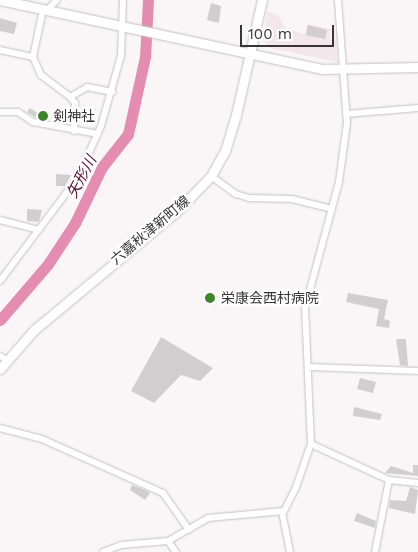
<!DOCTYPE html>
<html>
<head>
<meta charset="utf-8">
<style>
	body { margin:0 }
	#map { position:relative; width:418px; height:552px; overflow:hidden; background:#faf6f7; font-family:"Work Sans","Noto Sans JP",sans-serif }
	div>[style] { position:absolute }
	.built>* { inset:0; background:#f3e7eb }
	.river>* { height:11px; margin:-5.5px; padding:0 5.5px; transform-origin:5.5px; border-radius:5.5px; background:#e48db0 }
	.building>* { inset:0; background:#d2cecf }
	.roads { filter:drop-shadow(0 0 1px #c4c1c2) drop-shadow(0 0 1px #c4c1c2) }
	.street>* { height:6px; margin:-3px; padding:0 3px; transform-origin:3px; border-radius:3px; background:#fff }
	.secondary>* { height:9px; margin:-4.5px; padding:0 4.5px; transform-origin:4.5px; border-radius:4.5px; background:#fff }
	.dots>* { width:14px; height:14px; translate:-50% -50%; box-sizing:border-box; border:2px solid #fff; border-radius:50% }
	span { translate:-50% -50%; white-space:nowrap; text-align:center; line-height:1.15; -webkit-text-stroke:4.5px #fff; paint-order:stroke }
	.poi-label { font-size:14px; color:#373536 }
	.left { translate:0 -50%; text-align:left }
	.street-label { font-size:14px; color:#373536 }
	.water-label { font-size:15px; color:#560832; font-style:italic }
	.scale { position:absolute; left:240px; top:25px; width:94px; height:22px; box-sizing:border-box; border:2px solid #373536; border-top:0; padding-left:6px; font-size:15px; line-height:18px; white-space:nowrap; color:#373536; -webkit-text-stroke:4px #fff; paint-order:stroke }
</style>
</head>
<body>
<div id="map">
	<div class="built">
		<i style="clip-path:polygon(267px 12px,277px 14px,286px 29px,294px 31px,305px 34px,307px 24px,331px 29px,329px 39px,336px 40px,337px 62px,270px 48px,263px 40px)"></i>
	</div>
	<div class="river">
		<i style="left:0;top:320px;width:74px;rotate:-49.4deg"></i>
		<i style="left:48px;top:264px;width:49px;rotate:-56.6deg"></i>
		<i style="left:75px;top:223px;width:62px;rotate:-64.3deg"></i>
		<i style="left:102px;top:167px;width:42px;rotate:-51.8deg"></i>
		<i style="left:128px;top:134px;width:79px;rotate:-77.6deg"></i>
		<i style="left:145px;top:57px;width:57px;rotate:-87deg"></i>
	</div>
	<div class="building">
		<i style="clip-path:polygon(211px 3px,221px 6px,219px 23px,207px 20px)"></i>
		<i style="clip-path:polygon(0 18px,17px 23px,14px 34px,0 31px)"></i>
		<i style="clip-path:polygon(308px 25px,327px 30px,325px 39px,306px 35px)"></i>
		<i style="clip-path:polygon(30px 108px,39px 114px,44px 109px,50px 114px,46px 119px,35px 117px,27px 112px)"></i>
		<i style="clip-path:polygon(56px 174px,71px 175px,65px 186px,56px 186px)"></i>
		<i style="clip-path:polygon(27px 209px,42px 210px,39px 222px,27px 221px)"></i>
		<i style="clip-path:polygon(348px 293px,388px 300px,384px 319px,390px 321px,389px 328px,376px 326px,379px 309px,346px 302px)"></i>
		<i style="clip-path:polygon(161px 337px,213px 368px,200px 381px,181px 375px,154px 403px,131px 391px)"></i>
		<i style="clip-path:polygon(396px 339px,406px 339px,408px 366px,400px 365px)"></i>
		<i style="clip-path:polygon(360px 378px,376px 382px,373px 393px,357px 389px)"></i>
		<i style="clip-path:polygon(354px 407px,382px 414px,380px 420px,353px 416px)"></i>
		<i style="clip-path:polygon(413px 465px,418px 465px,418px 476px,385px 473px,391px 466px,413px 473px)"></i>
		<i style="clip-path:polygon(132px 485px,145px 490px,150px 493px,145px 500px,130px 490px)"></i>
		<i style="clip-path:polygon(410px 487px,418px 490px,415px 514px,389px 508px,390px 500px,406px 501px)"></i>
		<i style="clip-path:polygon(357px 513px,376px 521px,375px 528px,354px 521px)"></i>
	</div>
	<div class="roads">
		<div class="street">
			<i style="left:47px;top:10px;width:14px;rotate:-45deg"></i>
			<i style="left:0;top:50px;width:34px;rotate:12deg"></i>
			<i style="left:33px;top:57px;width:20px;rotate:66deg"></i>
			<i style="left:41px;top:75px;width:36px;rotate:37deg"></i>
			<i style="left:70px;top:97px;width:8px;rotate:50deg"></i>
			<i style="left:75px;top:103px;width:28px;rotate:92deg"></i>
			<i style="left:33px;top:57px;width:49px;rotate:-78.2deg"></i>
			<i style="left:70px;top:97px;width:20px;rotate:-30deg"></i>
			<i style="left:87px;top:87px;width:26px;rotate:11deg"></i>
			<i style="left:0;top:112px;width:18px"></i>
			<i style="left:18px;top:112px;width:18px;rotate:34deg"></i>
			<i style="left:33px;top:122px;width:66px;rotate:10.5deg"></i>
			<i style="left:346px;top:114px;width:72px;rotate:-4.8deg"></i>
			<i style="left:211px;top:176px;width:31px;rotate:36deg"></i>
			<i style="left:236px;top:194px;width:14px;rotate:17deg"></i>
			<i style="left:249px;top:198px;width:43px;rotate:1.3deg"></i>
			<i style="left:292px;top:199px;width:41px;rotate:14deg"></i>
			<i style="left:0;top:220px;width:40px;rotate:14.4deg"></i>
			<i style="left:0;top:281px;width:128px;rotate:-53deg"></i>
			<i style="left:77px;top:179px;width:58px;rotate:-65.6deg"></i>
			<i style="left:101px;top:126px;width:73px;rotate:-74.1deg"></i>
			<i style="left:121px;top:56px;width:56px;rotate:-88deg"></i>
			<i style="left:0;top:356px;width:8px;rotate:30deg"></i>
			<i style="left:309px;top:367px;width:109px;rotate:2.1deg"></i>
			<i style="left:0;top:428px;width:43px;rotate:14.7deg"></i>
			<i style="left:42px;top:439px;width:133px;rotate:24.1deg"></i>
			<i style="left:163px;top:493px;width:45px;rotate:54.9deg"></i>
			<i style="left:311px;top:444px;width:86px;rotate:24.8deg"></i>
			<i style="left:389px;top:480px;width:29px;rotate:6deg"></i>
			<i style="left:282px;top:512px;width:41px;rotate:78.7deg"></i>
			<i style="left:168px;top:541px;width:14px;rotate:54deg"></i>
			<i style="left:103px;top:552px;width:19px;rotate:-21deg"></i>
			<i style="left:121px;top:545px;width:47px;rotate:-4.9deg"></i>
			<i style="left:168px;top:541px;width:46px;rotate:-29.9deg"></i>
			<i style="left:208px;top:518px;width:76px;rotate:-5.3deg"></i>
			<i style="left:284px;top:511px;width:27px;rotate:-63deg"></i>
			<i style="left:296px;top:487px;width:46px;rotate:-70.8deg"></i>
			<i style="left:311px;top:444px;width:136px;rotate:-92.5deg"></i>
			<i style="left:305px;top:308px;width:131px;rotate:-74.9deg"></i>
			<i style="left:339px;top:182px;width:60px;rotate:-82.3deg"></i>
			<i style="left:347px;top:123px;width:123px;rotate:-94.2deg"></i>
			<i style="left:375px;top:552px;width:73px;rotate:-79deg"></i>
		</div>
		<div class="secondary">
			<i style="left:0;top:0;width:330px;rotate:12.1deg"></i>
			<i style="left:323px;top:69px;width:95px;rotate:-1.2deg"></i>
			<i style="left:0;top:369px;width:52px;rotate:-48.9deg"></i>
			<i style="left:34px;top:330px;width:186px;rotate:-39.8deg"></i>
			<i style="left:177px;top:211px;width:49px;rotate:-45.8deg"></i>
			<i style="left:211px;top:176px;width:29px;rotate:-61deg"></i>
			<i style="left:225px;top:151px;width:38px;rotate:-73deg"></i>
			<i style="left:236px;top:115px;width:118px;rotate:-77.3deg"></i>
		</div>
	</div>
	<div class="dots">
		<i style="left:43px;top:116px;background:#3e852b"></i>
		<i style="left:210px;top:298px;background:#3e852b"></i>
	</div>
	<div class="poi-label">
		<span class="left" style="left:53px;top:116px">剣神社</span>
		<span class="left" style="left:221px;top:298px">栄康会西村病院</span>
	</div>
	<div class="street-label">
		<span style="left:150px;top:230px;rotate:-40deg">六嘉秋津新町線</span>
	</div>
	<div class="water-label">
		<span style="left:82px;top:177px;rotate:-62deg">矢形川</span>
	</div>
	<div class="scale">100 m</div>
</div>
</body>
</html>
